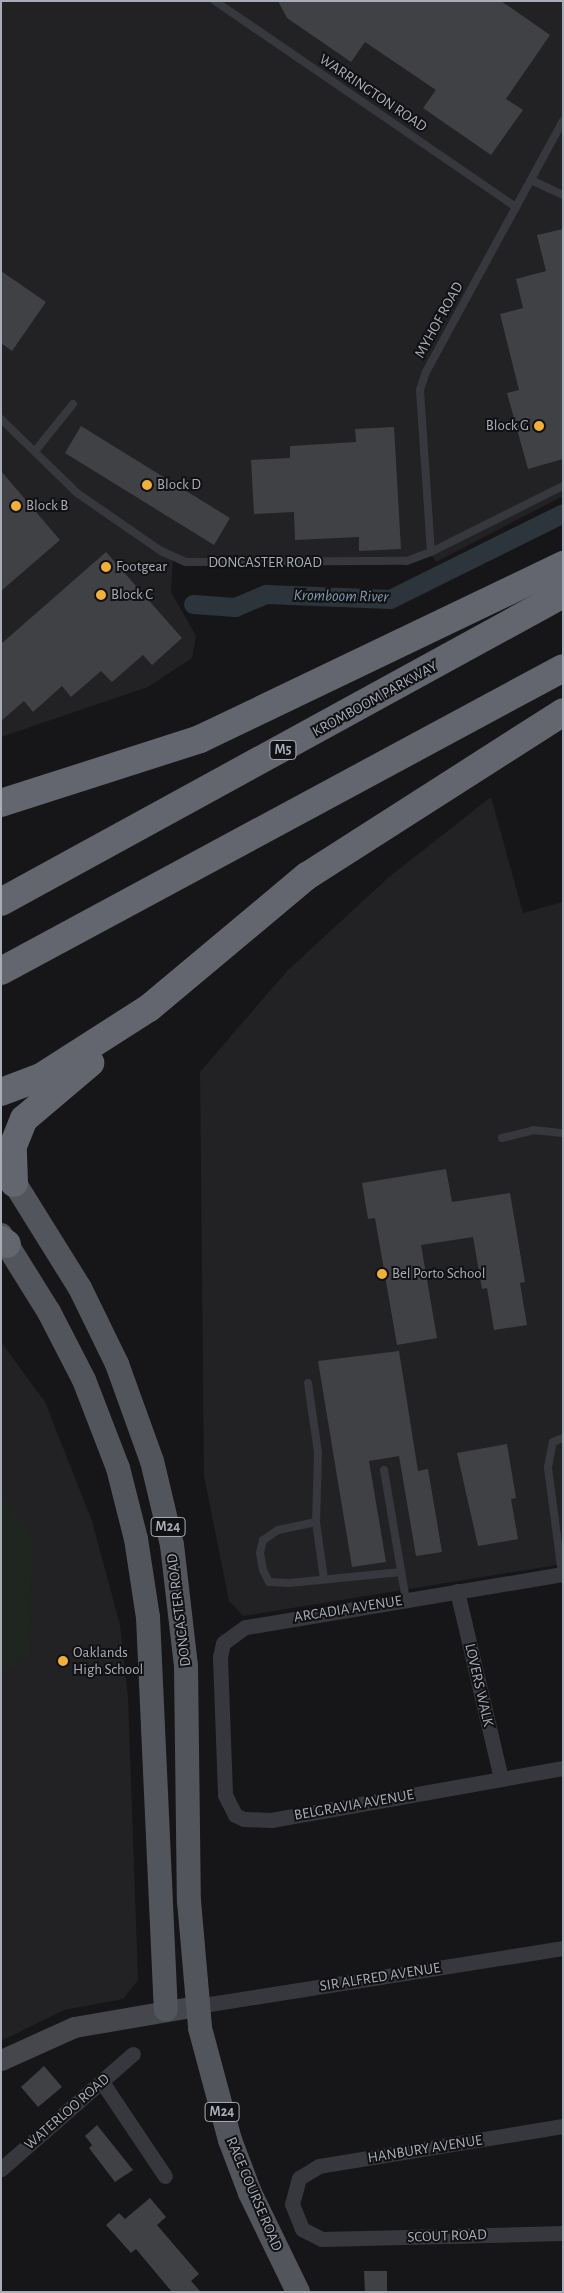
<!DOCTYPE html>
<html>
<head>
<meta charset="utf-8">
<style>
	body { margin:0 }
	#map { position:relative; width:564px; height:2293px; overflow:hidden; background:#161618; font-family:"Alegreya Sans",sans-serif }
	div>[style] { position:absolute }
	.built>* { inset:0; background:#222225 }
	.green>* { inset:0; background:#1e261f }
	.canal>* { height:19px; margin:-9.5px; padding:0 9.5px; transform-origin:9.5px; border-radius:9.5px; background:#2c353c }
	.building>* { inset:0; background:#404145 }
	.lane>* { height:8px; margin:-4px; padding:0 4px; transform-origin:4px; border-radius:4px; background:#37383d }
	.street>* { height:15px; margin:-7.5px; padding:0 7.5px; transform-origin:7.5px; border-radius:7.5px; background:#37383d }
	.secondary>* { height:21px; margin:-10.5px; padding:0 10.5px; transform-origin:10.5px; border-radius:10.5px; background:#45474d }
	.primary>* { height:24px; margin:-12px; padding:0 12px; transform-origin:12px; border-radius:12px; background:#53555c }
	.highway>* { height:28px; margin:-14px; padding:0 14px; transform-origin:14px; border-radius:14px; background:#63666e }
	.dots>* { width:14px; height:14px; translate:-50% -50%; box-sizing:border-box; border:2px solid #111113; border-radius:50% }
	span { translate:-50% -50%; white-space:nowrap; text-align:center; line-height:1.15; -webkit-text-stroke:4px #111113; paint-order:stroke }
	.shield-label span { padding:1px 4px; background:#111113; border:1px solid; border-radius:4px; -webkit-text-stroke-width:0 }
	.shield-label { font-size:14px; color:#a8adb8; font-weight:700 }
	.street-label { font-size:15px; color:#a8adb8 }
	.poi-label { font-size:15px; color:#a8adb8 }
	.right { translate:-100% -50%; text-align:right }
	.left { translate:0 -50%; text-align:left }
	.water-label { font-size:16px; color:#7f9bb3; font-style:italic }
	.frame { position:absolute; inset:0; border:2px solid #a8adb8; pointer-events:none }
</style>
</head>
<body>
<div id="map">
	<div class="built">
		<i style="clip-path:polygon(1px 1px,563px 1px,563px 496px,436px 562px,431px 553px,407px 561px,244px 563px,173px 557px,171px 592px,196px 636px,192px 658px,148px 687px,1px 737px)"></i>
		<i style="clip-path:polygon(491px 797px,523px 913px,563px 902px,563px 1564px,243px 1616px,229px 1601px,204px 1476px,200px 1072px,287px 971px,389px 877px)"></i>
		<i style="clip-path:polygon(1px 1342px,45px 1402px,92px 1521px,120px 1625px,128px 1698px,138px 1980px,123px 1999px,64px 2010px,1px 2041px)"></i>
	</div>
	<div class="green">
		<i style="clip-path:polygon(1px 1495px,32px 1534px,30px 1657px,1px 1674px)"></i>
	</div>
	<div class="canal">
		<i style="left:193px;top:604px;width:42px;rotate:4.1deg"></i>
		<i style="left:235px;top:607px;width:34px;rotate:-23deg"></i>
		<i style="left:266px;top:594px;width:124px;rotate:2.3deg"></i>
		<i style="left:390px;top:599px;width:193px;rotate:-26.4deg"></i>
	</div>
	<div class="building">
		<i style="clip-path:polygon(278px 1px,501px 1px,550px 35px,506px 99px,523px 110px,491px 155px,423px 108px,436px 90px,365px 42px,351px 62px,287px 18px)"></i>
		<i style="clip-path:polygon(563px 229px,563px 459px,528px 469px,507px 393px,519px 390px,500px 314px,523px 308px,516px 279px,546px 271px,537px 235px)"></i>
		<i style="clip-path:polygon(1px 271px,46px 302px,12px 351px,1px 343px)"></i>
		<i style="clip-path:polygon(81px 426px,230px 518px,214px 545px,65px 453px)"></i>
		<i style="clip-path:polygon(394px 427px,401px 549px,359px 551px,359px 537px,295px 540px,294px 512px,254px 514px,251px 460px,290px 458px,290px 446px,356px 442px,355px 429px)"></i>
		<i style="clip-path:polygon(1px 471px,60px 540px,1px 591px)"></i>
		<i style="clip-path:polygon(106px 552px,182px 638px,152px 665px,143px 655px,112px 682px,101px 671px,71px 697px,62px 686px,33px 712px,24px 701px,1px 721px,1px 644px)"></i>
		<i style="clip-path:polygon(446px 1169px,452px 1202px,510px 1193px,525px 1282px,520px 1283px,527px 1325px,494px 1330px,487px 1288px,482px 1289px,473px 1237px,421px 1245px,437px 1338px,397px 1345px,375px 1218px,368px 1219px,362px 1183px)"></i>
		<i style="clip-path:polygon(399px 1351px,418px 1471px,428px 1469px,442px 1552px,416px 1556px,399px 1456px,369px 1461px,386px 1562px,352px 1567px,318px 1361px)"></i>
		<i style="clip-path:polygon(507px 1444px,516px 1498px,511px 1499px,518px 1539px,478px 1546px,457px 1453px)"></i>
		<i style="clip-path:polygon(44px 2066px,62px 2087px,38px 2107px,21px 2087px)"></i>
		<i style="clip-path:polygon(97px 2125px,133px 2170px,115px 2182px,89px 2148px,92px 2145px,85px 2136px)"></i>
		<i style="clip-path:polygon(150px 2198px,166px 2217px,157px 2225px,199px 2274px,191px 2281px,201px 2292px,172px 2292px,136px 2249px,131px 2253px,106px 2225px,119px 2213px,125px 2219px)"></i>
		<i style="clip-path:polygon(364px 2271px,387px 2271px,387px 2292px,365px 2292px)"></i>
	</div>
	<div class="lane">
		<i style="left:215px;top:1px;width:365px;rotate:34.4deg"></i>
		<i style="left:531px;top:180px;width:35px;rotate:25deg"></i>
		<i style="left:1px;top:419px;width:106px;rotate:44.2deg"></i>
		<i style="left:77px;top:493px;width:102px;rotate:34.6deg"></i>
		<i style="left:161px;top:551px;width:27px;rotate:24deg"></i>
		<i style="left:186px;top:562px;width:221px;rotate:-0.3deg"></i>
		<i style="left:407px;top:561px;width:26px;rotate:-21deg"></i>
		<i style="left:431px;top:552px;width:148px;rotate:-26.6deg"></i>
		<i style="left:36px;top:450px;width:59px;rotate:-51.2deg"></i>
		<i style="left:431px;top:552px;width:162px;rotate:-93.9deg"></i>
		<i style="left:420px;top:390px;width:19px;rotate:-72deg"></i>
		<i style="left:426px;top:372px;width:286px;rotate:-61.4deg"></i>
		<i style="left:502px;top:1138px;width:32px;rotate:-14deg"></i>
		<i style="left:533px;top:1130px;width:30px;rotate:6deg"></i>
		<i style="left:308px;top:1383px;width:70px;rotate:81.8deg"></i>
		<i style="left:318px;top:1452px;width:70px;rotate:91.6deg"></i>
		<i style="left:316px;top:1522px;width:58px;rotate:82deg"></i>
		<i style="left:384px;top:1470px;width:132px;rotate:80.4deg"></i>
		<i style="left:316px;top:1522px;width:39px;rotate:168deg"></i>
		<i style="left:278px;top:1530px;width:18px;rotate:146deg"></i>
		<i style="left:263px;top:1540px;width:13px;rotate:103deg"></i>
		<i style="left:260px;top:1553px;width:17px;rotate:80deg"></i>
		<i style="left:263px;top:1570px;width:13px;rotate:63deg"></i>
		<i style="left:269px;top:1582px;width:20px;rotate:3deg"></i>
		<i style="left:289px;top:1583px;width:113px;rotate:-5.6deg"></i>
		<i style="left:562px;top:1574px;width:108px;rotate:-97.5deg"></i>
		<i style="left:548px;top:1467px;width:25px;rotate:-79deg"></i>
		<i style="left:553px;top:1442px;width:11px;rotate:-22deg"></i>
	</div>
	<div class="street">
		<i style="left:563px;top:1574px;width:322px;rotate:170.5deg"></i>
		<i style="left:245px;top:1627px;width:27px;rotate:144deg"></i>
		<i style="left:223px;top:1643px;width:14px;rotate:102deg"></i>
		<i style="left:220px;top:1657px;width:138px;rotate:87.9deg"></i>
		<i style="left:225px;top:1795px;width:22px;rotate:63deg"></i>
		<i style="left:235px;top:1815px;width:10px;rotate:24deg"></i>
		<i style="left:244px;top:1819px;width:27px;rotate:2deg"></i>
		<i style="left:271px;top:1820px;width:297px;rotate:-10.1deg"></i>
		<i style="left:457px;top:1591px;width:192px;rotate:76.8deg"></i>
		<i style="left:197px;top:2006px;width:371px;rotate:-9deg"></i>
		<i style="left:102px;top:2082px;width:113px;rotate:56.2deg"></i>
		<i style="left:563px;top:2126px;width:247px;rotate:170.7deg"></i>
		<i style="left:319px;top:2166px;width:23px;rotate:149deg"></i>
		<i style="left:299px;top:2178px;width:27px;rotate:105deg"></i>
		<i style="left:292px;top:2204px;width:27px;rotate:68deg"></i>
		<i style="left:302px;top:2229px;width:22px;rotate:27deg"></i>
		<i style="left:322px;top:2239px;width:241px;rotate:-1.4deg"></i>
		<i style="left:1px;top:2169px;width:175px;rotate:-41.1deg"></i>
	</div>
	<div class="secondary">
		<i style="left:1px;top:2060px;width:80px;rotate:-24.3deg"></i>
		<i style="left:74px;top:2027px;width:125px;rotate:-9.7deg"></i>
	</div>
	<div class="primary">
		<i style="left:4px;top:1166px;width:144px;rotate:58.1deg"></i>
		<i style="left:80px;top:1288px;width:85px;rotate:64deg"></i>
		<i style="left:117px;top:1364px;width:103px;rotate:70.2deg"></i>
		<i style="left:152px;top:1461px;width:86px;rotate:76.6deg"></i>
		<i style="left:172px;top:1545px;width:122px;rotate:83.4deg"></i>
		<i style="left:186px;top:1666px;width:235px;rotate:89.3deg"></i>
		<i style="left:189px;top:1901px;width:127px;rotate:85deg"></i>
		<i style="left:200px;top:2028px;width:116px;rotate:75deg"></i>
		<i style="left:230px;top:2140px;width:57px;rotate:69.3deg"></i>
		<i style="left:250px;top:2193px;width:110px;rotate:64.1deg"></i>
		<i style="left:1px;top:1235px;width:91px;rotate:58.1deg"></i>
		<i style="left:49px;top:1312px;width:76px;rotate:62.8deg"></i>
		<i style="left:84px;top:1380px;width:94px;rotate:68.9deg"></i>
		<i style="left:118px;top:1468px;width:73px;rotate:75.8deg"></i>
		<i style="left:136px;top:1539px;width:79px;rotate:81.3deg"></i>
		<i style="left:148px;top:1617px;width:393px;rotate:87.4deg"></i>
	</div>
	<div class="highway">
		<i style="left:1px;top:803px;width:209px;rotate:-17.8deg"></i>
		<i style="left:200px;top:739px;width:403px;rotate:-25.6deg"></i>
		<i style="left:1px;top:902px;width:641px;rotate:-28.72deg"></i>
		<i style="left:1px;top:971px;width:638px;rotate:-28.33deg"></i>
		<i style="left:1px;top:1092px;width:43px;rotate:-20.6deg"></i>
		<i style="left:41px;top:1077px;width:128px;rotate:-32.6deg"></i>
		<i style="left:149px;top:1008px;width:206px;rotate:-39.9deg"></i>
		<i style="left:307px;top:876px;width:304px;rotate:-32.6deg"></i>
		<i style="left:14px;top:1183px;width:37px;rotate:-92deg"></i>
		<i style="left:13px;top:1146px;width:29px;rotate:-68deg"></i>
		<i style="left:24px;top:1119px;width:87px;rotate:-40.3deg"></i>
		<i style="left:1px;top:1240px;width:7px;rotate:34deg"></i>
	</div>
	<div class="dots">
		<i style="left:539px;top:426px;background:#f2b134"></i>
		<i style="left:147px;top:485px;background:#f2b134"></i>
		<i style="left:16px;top:506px;background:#f2b134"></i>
		<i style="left:106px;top:567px;background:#f2b134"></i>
		<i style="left:101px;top:595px;background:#f2b134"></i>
		<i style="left:382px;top:1274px;background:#f2b134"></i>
		<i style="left:63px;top:1661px;background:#f2b134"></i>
	</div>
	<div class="shield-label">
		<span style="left:283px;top:750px">M5</span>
		<span style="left:168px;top:1527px">M24</span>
		<span style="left:222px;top:2112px">M24</span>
	</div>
	<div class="street-label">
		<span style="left:373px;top:93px;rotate:34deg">WARRINGTON ROAD</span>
		<span style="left:439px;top:320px;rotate:-61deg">MYHOF ROAD</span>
		<span style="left:265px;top:563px">DONCASTER ROAD</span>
		<span style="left:375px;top:699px;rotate:-29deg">KROMBOOM PARKWAY</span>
		<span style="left:348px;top:1609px;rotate:-9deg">ARCADIA AVENUE</span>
		<span style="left:179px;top:1610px;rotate:-97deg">DONCASTER ROAD</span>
		<span style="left:479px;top:1685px;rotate:77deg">LOVERS WALK</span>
		<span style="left:354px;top:1805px;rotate:-10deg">BELGRAVIA AVENUE</span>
		<span style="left:380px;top:1977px;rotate:-9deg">SIR ALFRED AVENUE</span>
		<span style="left:67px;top:2112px;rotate:-41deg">WATERLOO ROAD</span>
		<span style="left:425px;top:2149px;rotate:-9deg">HANBURY AVENUE</span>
		<span style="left:254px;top:2194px;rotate:67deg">RACE COURSE ROAD</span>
		<span style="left:447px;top:2236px;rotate:-2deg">SCOUT ROAD</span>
	</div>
	<div class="poi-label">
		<span class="right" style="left:529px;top:426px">Block G</span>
		<span class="left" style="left:157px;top:485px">Block D</span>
		<span class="left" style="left:26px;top:506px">Block B</span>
		<span class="left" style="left:116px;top:567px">Footgear</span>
		<span class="left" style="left:111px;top:595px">Block C</span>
		<span class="left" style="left:392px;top:1274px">Bel Porto School</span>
		<span class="left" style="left:73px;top:1661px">Oaklands<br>High School</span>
	</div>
	<div class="water-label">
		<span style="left:341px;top:596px;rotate:1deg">Kromboom River</span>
	</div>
	<div class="frame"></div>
</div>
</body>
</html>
